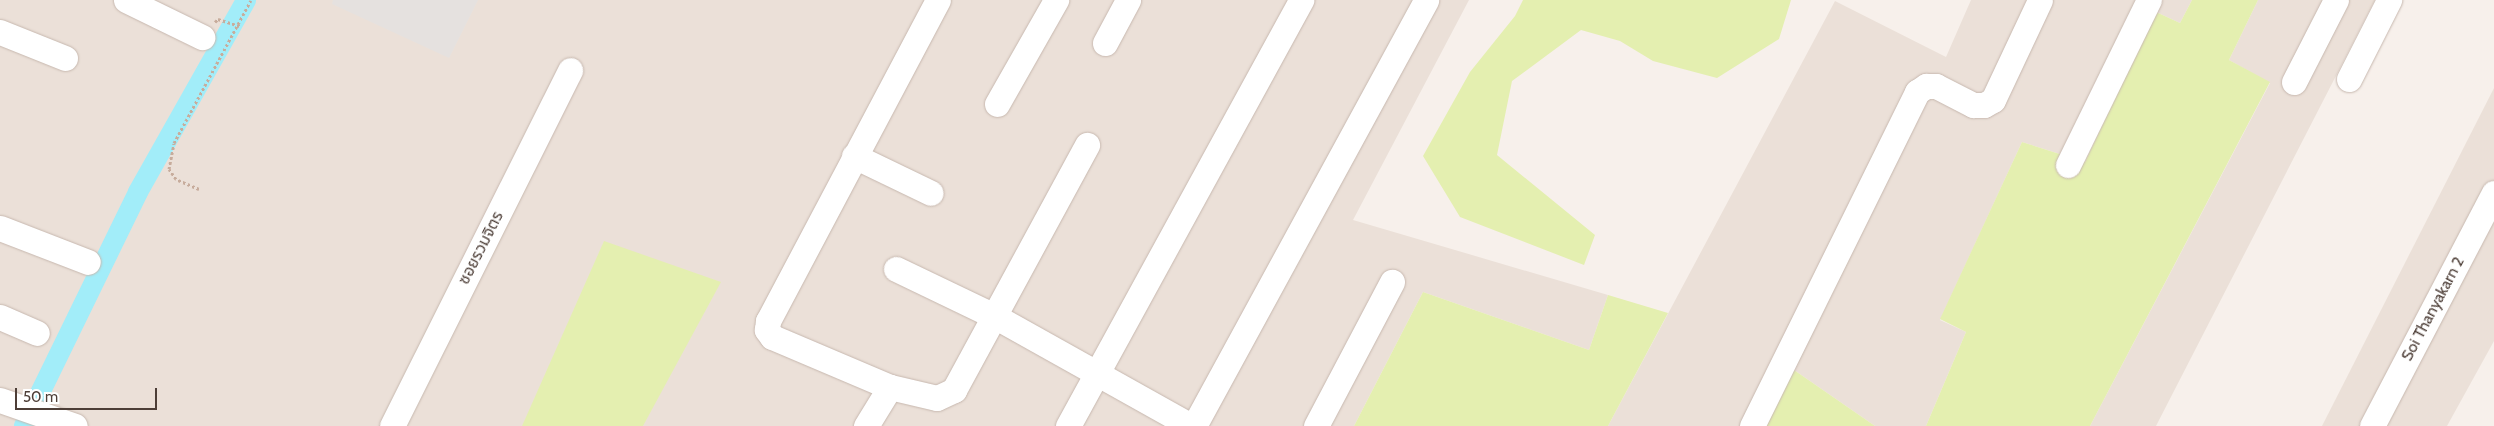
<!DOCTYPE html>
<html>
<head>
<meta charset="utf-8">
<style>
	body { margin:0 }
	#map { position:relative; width:2494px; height:426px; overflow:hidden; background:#f7f0eb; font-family:Cabin,"Noto Sans Thai",sans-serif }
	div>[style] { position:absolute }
	.residential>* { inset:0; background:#ebe0d8 }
	.green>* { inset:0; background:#e4efb0 }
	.parking>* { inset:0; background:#e5e1df }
	.canal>* { height:20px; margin:-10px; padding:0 10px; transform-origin:10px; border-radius:10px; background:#a2edf9 }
	.path>* { height:3px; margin-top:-1.5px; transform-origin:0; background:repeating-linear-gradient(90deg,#c7ac9c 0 2.5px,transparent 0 5px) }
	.roads { filter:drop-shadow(0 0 1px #c7b8af) drop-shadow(0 0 1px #c7b8af) }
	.minor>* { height:25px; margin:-12.5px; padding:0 12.5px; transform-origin:12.5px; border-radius:12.5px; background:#fff }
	span { translate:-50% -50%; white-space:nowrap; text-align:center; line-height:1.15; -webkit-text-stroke:5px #fff; paint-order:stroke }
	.street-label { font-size:16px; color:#4d3e37 }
	.scale { position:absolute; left:15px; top:388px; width:142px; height:22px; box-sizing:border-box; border:2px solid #4d3e37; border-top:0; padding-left:6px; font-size:15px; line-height:18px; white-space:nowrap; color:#4d3e37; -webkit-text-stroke:4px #fff; paint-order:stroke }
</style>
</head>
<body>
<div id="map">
	<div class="residential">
		<i style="clip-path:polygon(0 0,1469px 0,1353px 220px,1608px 295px,1589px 350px,1423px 292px,1354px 426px,0 426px)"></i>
		<i style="clip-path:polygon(1971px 0,2192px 0,2180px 23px,2156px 12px,2085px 162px,2022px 142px,1940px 320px,1966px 332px,1926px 426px,1875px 426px,1794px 370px,1758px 426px,1608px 426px,1835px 1px,1946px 57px)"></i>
		<i style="clip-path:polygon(2258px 0,2375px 0,2156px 426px,2090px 426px,2270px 83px,2229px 60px)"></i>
		<i style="clip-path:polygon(2494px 88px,2494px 341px,2447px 426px,2322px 426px)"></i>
	</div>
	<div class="green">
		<i style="clip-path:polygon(1523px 0,1791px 0,1779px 39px,1717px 78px,1653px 61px,1620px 41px,1581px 30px,1512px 81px,1497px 155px,1595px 235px,1584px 265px,1460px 217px,1423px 156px,1470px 72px,1515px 16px)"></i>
		<i style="clip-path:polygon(2192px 0,2258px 0,2229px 60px,2270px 82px,2090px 426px,1926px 426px,1966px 332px,1940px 319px,2022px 142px,2085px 162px,2156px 12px,2180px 23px)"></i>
		<i style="clip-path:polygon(604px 241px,721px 282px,643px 426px,522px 426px)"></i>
		<i style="clip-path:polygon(1423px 292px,1589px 350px,1608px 295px,1668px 313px,1608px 426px,1354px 426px)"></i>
		<i style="clip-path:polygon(1794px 370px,1875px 426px,1758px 426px)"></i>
	</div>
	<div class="parking">
		<i style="clip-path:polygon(333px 0,478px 0,449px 58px,332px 4px)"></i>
	</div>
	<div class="canal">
		<i style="left:24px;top:426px;width:260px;rotate:-64deg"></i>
		<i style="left:138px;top:192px;width:220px;rotate:-60.6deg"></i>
	</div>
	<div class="path">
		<i style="left:215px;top:22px;width:4px;rotate:-45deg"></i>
		<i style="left:218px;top:19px;width:23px;rotate:18deg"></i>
		<i style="left:199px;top:189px;width:25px;rotate:-157deg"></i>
		<i style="left:176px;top:179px;width:12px;rotate:-125deg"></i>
		<i style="left:169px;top:169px;width:26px;rotate:-79deg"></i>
		<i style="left:174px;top:143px;width:162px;rotate:-61.7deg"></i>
	</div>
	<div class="roads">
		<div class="minor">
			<i style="left:126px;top:0;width:85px;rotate:26deg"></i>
			<i style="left:0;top:32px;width:70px;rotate:21.8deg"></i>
			<i style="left:1105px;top:43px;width:49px;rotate:-61.9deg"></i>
			<i style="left:2349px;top:79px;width:89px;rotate:-63.1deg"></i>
			<i style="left:2294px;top:82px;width:92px;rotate:-62.9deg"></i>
			<i style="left:997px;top:104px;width:120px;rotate:-60.4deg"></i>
			<i style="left:854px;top:156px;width:85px;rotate:25.7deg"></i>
			<i style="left:2068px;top:165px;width:184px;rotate:-63.9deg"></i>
			<i style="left:0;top:228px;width:94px;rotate:21.1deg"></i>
			<i style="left:896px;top:269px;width:111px;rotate:25.6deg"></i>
			<i style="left:996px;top:317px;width:223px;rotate:29.2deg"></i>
			<i style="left:0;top:317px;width:40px;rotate:23.4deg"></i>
			<i style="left:890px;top:387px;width:128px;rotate:-157deg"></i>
			<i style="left:772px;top:337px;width:9px;rotate:-126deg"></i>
			<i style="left:767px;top:330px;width:9px;rotate:-84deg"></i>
			<i style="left:768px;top:321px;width:363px;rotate:-62.1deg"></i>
			<i style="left:0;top:400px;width:79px;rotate:19.1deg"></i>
			<i style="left:392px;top:426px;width:398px;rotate:-63.4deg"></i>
			<i style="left:866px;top:426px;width:46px;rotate:-58.4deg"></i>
			<i style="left:890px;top:387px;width:48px;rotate:13.2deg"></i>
			<i style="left:937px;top:398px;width:19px;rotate:-25deg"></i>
			<i style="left:954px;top:390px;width:279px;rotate:-61.5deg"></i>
			<i style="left:1068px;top:426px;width:486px;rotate:-61.3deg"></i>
			<i style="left:1194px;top:426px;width:485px;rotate:-61.4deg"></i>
			<i style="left:1316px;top:426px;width:163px;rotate:-62.2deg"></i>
			<i style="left:1752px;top:426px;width:373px;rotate:-63.7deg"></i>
			<i style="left:1917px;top:92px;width:11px;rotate:-34deg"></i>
			<i style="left:1926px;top:86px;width:10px"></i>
			<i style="left:1936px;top:86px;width:42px;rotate:27.2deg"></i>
			<i style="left:1973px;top:105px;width:11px"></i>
			<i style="left:1984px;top:105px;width:10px;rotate:-29deg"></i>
			<i style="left:1993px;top:100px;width:110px;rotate:-64.8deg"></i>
			<i style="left:2372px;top:426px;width:263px;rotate:-62.4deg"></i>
		</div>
	</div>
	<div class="street-label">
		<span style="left:481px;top:248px;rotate:-63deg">ซอยรวมจิตร</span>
		<span style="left:2433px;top:309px;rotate:-62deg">Soi Thanyakarn 2</span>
	</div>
	<div class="scale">50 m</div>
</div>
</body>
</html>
